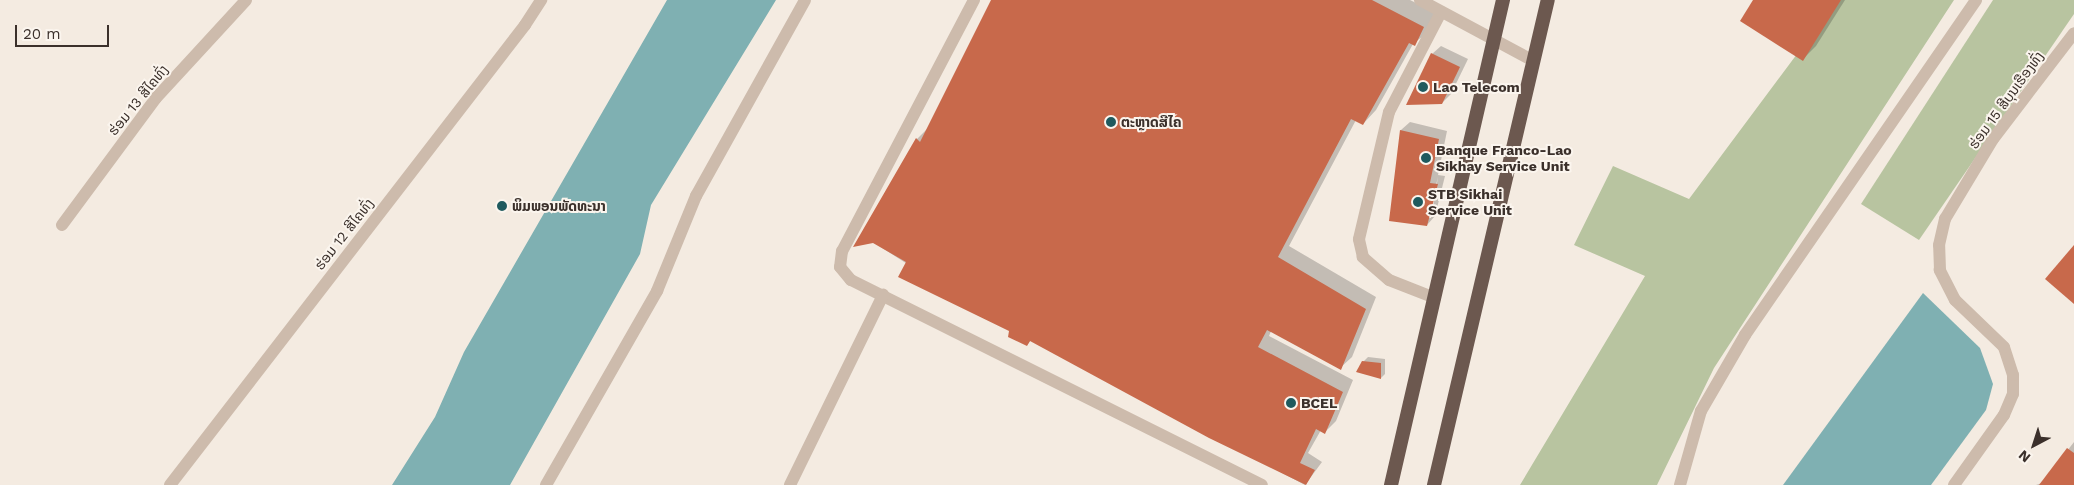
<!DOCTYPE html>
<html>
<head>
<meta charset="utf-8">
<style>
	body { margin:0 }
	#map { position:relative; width:2074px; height:485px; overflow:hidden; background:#f4ebe1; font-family:"Work Sans","Noto Sans Lao",sans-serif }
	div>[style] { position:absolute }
	.green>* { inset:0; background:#b8c4a0 }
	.water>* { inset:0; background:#7fb0b2 }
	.shadow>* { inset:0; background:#0003 }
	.building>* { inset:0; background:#c8694b }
	.service>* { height:12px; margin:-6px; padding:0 6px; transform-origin:6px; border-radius:6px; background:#cdbbac }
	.minor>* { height:12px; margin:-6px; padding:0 6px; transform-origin:6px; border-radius:6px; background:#cdbbac }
	.trunk>* { height:14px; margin:-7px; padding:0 7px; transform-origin:7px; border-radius:7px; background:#6c584f }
	.dots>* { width:14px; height:14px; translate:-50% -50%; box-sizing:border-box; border:2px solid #fbf5ee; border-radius:50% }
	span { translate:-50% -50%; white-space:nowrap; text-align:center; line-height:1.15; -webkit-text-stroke:4px #fbf5ee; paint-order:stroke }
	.poi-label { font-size:14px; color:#3b302b; font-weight:700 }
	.left { translate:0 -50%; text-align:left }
	.street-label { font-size:14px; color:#3b302b }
	.north { position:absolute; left:2009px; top:420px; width:50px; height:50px; -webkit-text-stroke:4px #fbf5ee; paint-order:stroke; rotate:220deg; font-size:14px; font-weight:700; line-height:20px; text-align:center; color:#3b302b }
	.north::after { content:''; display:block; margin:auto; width:18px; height:22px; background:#3b302b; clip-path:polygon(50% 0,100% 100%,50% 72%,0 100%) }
	.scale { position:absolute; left:15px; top:25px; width:94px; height:22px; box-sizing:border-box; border:2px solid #3b302b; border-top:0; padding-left:6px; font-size:15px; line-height:18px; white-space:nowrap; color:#3b302b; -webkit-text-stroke:4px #fbf5ee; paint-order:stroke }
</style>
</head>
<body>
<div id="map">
	<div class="green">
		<i style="clip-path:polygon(1831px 0,1954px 0,1714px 368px,1657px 485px,1520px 485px,1645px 276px,1574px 245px,1613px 166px,1689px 199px,1797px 54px)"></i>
		<i style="clip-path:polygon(1993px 0,2074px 0,2074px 14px,1919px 240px,1861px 204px)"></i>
	</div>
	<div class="water">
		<i style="clip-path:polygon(667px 0,776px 0,651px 205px,640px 254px,510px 485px,392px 485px,435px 417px,464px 352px)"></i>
		<i style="clip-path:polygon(1923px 293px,1980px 348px,1993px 384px,1986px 410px,1931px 485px,1783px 485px)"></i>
	</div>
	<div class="shadow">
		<i style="clip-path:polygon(993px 0,1410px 0,1436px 13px,1428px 32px,1413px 44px,1376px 110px,1363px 124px,1356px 120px,1289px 246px,1376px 297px,1352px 357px,1340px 368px,1271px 331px,1269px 336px,1353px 380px,1336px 421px,1325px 432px,1321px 430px,1308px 453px,1322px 462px,1305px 485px,1031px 340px,1027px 345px,1010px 330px,873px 242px,856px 245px,917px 139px,929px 127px)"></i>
		<i style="clip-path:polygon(1755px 0,1845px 0,1816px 46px,1803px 59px)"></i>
		<i style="clip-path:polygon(1441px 46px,1468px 59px,1451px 94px,1442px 103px,1432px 54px)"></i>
		<i style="clip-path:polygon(evenodd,1410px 122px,1447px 131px,1438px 175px,1445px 176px,1435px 216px,1427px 225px,1390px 220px,1401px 130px,1410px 122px,1438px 177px,1431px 218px,1428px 218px,1438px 177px)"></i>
		<i style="clip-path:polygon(1368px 357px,1385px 359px,1385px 374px,1381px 378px,1363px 362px)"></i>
		<i style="clip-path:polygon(2074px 442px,2074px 485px,2036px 485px,2042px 483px)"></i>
	</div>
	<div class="building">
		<i style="clip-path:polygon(991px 0,1372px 0,1424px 27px,1415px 46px,1409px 43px,1363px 125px,1351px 119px,1278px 257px,1366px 309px,1341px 370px,1267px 330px,1258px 347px,1343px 392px,1325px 434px,1316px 429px,1300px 463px,1315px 470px,1306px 485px,1209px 438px,1030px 341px,1027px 346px,1008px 337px,1009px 331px,898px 277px,906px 262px,873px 243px,853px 247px,916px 138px,920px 142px)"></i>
		<i style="clip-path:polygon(1753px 0,1841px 0,1803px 61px,1740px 21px)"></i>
		<i style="clip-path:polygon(1431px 53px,1460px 67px,1442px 104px,1406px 105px)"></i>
		<i style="clip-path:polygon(1400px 130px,1439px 139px,1430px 183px,1438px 184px,1427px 226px,1389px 221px)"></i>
		<i style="clip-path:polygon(2074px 245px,2074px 304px,2045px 279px)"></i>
		<i style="clip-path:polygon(1362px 361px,1381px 363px,1381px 379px,1356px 372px)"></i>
		<i style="clip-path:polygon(2067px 448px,2074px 453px,2074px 485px,2039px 485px)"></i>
	</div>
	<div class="service">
		<i style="left:1435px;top:298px;width:49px;rotate:-158.6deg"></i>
		<i style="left:1389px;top:280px;width:35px;rotate:-139deg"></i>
		<i style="left:1363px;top:257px;width:18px;rotate:-103deg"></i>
		<i style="left:1359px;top:239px;width:130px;rotate:-76.7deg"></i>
		<i style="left:1389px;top:112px;width:113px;rotate:-62.5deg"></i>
	</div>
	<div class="minor">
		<i style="left:974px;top:0;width:284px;rotate:117.7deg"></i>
		<i style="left:842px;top:251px;width:16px;rotate:97deg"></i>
		<i style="left:840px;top:267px;width:17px;rotate:50deg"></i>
		<i style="left:851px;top:280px;width:459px;rotate:26.5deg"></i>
		<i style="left:1420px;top:0;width:127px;rotate:28.2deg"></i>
		<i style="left:62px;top:225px;width:158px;rotate:-53.5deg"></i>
		<i style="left:156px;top:98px;width:133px;rotate:-47.4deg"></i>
		<i style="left:170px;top:485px;width:581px;rotate:-52.34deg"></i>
		<i style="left:525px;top:25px;width:30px;rotate:-57deg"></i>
		<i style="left:546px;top:485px;width:224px;rotate:-60.2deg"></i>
		<i style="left:657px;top:291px;width:103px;rotate:-67.7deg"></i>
		<i style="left:696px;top:196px;width:224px;rotate:-60.9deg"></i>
		<i style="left:790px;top:485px;width:212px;rotate:-63.9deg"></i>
		<i style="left:1680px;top:485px;width:77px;rotate:-74.2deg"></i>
		<i style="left:1701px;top:411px;width:88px;rotate:-59.9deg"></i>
		<i style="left:1745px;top:335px;width:407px;rotate:-55.4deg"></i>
		<i style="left:1954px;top:485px;width:86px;rotate:-54.5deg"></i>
		<i style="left:2004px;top:415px;width:23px;rotate:-67deg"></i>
		<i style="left:2013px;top:394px;width:19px;rotate:-90deg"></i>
		<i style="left:2013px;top:375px;width:29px;rotate:-108deg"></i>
		<i style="left:2004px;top:347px;width:68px;rotate:-136.2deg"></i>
		<i style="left:1955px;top:300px;width:34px;rotate:-117deg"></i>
		<i style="left:1940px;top:270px;width:25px;rotate:-92deg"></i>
		<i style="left:1939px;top:245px;width:27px;rotate:-77deg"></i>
		<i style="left:1945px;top:219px;width:93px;rotate:-59deg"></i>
		<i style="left:1993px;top:139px;width:133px;rotate:-52.6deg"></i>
	</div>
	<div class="trunk">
		<i style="left:1391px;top:485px;width:498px;rotate:-77deg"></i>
		<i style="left:1434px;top:485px;width:498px;rotate:-76.8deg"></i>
	</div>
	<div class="dots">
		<i style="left:1423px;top:87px;background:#1f5a5e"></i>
		<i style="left:1111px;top:122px;background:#1f5a5e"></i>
		<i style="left:1426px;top:158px;background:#1f5a5e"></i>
		<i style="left:1418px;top:202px;background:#1f5a5e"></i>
		<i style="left:502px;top:206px;background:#1f5a5e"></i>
		<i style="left:1291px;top:403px;background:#1f5a5e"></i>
	</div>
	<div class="poi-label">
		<span class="left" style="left:1433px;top:87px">Lao Telecom</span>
		<span class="left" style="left:1121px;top:122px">ຕະຫຼາດສີໄຄ</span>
		<span class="left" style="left:1436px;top:158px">Banque Franco-Lao<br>Sikhay Service Unit</span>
		<span class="left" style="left:1428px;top:202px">STB Sikhai<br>Service Unit</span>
		<span class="left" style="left:512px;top:206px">ພິມພອນພັດທະນາ</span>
		<span class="left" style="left:1301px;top:403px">BCEL</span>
	</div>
	<div class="street-label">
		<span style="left:138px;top:100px;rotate:-51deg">ຮ່ອມ 13 ສີໄຄທົ່ງ</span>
		<span style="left:2006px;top:100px;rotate:-54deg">ຮ່ອມ 15 ສີບຸນເຮືອງທົ່ງ</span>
		<span style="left:344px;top:234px;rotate:-52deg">ຮ່ອມ 12 ສີໄຄທົ່ງ</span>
	</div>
	<div class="north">N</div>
	<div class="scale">20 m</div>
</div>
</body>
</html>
